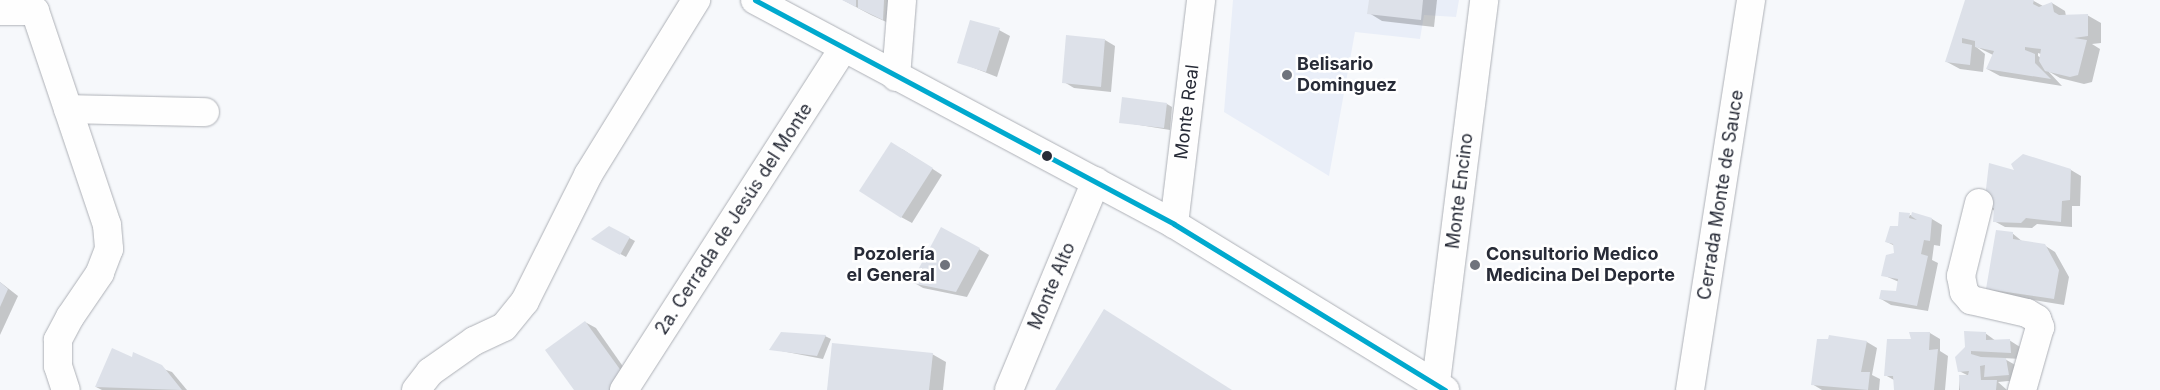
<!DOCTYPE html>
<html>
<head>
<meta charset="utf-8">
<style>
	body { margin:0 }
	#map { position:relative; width:2160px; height:390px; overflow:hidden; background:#f6f8fb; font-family:Inter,sans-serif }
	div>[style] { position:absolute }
	.built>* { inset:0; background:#e9eef8 }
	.shadow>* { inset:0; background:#0003 }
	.building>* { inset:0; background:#dde1e9 }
	.roads { filter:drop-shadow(0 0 1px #adb0b6) drop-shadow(0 0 1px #adb0b6) }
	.minor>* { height:28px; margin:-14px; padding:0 14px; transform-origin:14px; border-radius:14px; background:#fefefe }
	.tertiary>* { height:28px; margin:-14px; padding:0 14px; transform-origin:14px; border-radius:14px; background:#fefefe }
	.bus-1>* { height:5px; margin:-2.5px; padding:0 2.5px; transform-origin:2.5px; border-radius:2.5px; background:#00a9ce }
	.dots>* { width:14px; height:14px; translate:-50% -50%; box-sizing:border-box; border:2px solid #fff; border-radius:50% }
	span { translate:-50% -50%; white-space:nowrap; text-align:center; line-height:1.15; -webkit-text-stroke:5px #fff; paint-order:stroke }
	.poi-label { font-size:18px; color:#272b37; font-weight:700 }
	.left { translate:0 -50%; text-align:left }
	.right { translate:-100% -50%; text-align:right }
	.street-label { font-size:18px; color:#272b37 }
</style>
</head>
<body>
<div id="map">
	<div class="built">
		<i style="clip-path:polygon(1233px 0,1459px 0,1456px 17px,1424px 15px,1420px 39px,1355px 32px,1329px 176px,1224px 112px)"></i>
	</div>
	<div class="shadow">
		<i style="clip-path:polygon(843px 0,895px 0,893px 25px,871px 15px)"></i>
		<i style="clip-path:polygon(1370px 0,1437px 0,1434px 27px,1382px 21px,1369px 13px)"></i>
		<i style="clip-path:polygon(evenodd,1967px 0,2032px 0,2043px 6px,2052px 3px,2065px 11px,2066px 16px,2087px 15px,2101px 23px,2101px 43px,2092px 44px,2100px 49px,2092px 82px,2084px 84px,2060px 78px,2048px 71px,2062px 86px,2000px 76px,1987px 69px,1993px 55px,1975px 46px,1985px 54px,1983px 72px,1960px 69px,1947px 62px,1967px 0,2038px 53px,2041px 54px,2041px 58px,2038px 56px,2038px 53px)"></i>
		<i style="clip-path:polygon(999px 30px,1010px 36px,997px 77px,959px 62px)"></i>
		<i style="clip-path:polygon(1105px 40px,1115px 46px,1111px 92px,1074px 88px,1064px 82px)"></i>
		<i style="clip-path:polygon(1167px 104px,1172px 107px,1170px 130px,1121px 122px)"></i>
		<i style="clip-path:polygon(902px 149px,942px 175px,912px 223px,901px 217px)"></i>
		<i style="clip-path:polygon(2071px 170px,2081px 176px,2080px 206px,2072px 206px,2072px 227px,2037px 224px,2032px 228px,2005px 227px,1994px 221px,1995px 211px,1985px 206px,2016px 172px)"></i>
		<i style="clip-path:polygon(1910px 215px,1932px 219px,1942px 225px,1940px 246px,1934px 245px,1932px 260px,1938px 263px,1928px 311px,1891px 305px,1881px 299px,1897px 292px,1899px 282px,1883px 275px,1895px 254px,1895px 246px,1887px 242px)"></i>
		<i style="clip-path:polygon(609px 227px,635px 241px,626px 257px,593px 239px)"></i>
		<i style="clip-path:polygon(2012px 233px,2023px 242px,2044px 245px,2055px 252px,2069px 277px,2064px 305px,1998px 294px,1987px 288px)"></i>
		<i style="clip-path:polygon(979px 249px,989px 255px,967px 297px,923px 288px,913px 282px)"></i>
		<i style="clip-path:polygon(0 282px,18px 296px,0 335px)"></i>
		<i style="clip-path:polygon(585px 322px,596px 328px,636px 385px,576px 390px)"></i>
		<i style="clip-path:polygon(1930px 333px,1940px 339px,1940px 351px,1948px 356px,1945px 390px,1895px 390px,1894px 380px,1885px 375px,1912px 340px)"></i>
		<i style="clip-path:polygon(1985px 333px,1996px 341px,2009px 340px,2020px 347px,2021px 359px,2003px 358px,2017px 366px,2019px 380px,1998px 382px,2007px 390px,1959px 390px,1960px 376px,1967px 375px,1959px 371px,1957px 358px)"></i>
		<i style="clip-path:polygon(825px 336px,831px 339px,823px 359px,771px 349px)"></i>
		<i style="clip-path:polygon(1830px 337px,1867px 342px,1877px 348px,1872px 375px,1880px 379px,1879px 390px,1822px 390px,1812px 384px)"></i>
		<i style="clip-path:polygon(932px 354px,946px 362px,943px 390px,828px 390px)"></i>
		<i style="clip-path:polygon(132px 358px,172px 372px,187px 390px,102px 390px,96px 387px)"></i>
	</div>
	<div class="building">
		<i style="clip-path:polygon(842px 0,856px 0,856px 7px)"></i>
		<i style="clip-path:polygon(858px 0,884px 0,883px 20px,858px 8px)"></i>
		<i style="clip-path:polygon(1369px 0,1423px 0,1421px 20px,1367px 14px)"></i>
		<i style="clip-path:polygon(1965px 0,2034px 0,2033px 4px,2039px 7px,2052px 2px,2054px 12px,2059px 15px,2088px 14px,2088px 36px,2074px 38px,2087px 40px,2078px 75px,2070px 77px,2045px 71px,2039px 61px,2041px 49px,2025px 47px,2025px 50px,2035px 54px,2035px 63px,2051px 79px,1986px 69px,1994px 51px,1975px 47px,1975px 41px,1962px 38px,1962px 43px,1972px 45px,1970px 65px,1945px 62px)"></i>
		<i style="clip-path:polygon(970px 20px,1000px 28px,986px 72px,957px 63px)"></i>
		<i style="clip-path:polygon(1066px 35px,1105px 39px,1101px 87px,1062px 83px)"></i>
		<i style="clip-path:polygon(1122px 97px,1167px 103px,1164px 128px,1119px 123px)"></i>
		<i style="clip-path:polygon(891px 142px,933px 168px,901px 218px,859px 191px)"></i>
		<i style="clip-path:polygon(2023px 154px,2071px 169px,2070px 200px,2062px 201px,2061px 222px,2026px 218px,2021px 223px,1993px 222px,1994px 208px,1984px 206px,1989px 163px,2014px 170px,2011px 164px)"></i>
		<i style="clip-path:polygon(1899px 212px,1910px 213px,1909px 218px,1917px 220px,1911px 216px,1912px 212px,1932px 218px,1930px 241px,1924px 240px,1921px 254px,1928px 256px,1917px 306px,1879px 299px,1881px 290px,1896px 291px,1898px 279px,1881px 276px,1886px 255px,1894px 253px,1893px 244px,1885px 242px,1890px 226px,1898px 226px)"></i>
		<i style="clip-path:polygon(609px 226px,630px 237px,620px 255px,591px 239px)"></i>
		<i style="clip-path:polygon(941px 227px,980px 248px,956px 292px,911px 283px)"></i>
		<i style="clip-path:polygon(1996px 230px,2013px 232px,2013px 239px,2045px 244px,2059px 270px,2054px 299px,1986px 289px)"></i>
		<i style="clip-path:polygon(0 282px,8px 289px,0 307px)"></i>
		<i style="clip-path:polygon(1104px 309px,1232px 390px,1055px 390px)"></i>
		<i style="clip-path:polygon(585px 321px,627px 379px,611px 390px,574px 390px,545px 350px)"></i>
		<i style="clip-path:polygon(1964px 331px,1986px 332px,1986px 340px,2010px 339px,2011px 353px,1971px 351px,1971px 354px,1981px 357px,2006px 358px,2009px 375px,1984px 377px,1985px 365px,1980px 366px,1981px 380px,1997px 380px,1996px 390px,1960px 390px,1959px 375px,1968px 375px,1969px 371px,1958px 372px,1955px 357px,1965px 347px)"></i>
		<i style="clip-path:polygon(781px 332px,826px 335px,817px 356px,769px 350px)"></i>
		<i style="clip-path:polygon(1909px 332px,1930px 332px,1929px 350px,1938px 349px,1934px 390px,1894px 390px,1893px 376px,1884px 376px,1887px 339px,1911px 339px)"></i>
		<i style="clip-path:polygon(1829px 335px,1867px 341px,1861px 372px,1870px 372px,1868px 390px,1811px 385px,1817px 339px,1828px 339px)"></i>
		<i style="clip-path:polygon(832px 343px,933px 353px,929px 390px,827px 390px)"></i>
		<i style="clip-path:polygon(112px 348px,132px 357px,133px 352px,162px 365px,182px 390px,95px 387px)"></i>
	</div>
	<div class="roads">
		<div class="minor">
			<i style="left:0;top:11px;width:35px"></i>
			<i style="left:35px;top:11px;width:226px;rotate:71.4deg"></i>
			<i style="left:107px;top:225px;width:24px;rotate:85deg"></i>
			<i style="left:109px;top:249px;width:26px;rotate:111deg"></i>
			<i style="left:100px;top:273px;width:53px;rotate:124.3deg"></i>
			<i style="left:70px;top:317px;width:26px;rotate:118deg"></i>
			<i style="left:58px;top:340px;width:26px;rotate:90deg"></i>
			<i style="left:58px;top:366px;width:25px;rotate:72deg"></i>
			<i style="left:896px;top:77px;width:77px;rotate:-85.5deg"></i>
			<i style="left:68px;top:109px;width:137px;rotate:1.3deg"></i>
			<i style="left:1979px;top:203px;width:75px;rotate:103.9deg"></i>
			<i style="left:1961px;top:276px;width:16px;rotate:79deg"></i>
			<i style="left:1964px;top:292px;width:11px;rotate:49deg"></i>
			<i style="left:1971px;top:300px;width:57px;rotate:13.1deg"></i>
			<i style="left:2027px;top:313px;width:12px;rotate:31deg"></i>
			<i style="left:2037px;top:319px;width:9px;rotate:69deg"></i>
			<i style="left:2040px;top:327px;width:66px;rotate:105.9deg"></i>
			<i style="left:1174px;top:224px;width:226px;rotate:-83.1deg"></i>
			<i style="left:1436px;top:382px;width:385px;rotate:-82.8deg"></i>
			<i style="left:416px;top:390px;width:23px;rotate:-52deg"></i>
			<i style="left:430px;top:372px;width:54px;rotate:-35.2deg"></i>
			<i style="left:474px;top:341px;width:33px;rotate:-25deg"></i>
			<i style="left:504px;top:327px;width:33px;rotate:-51deg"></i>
			<i style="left:525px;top:301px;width:141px;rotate:-63.4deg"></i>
			<i style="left:588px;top:175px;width:206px;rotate:-58.3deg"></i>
			<i style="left:624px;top:390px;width:407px;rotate:-57.3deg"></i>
			<i style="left:1009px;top:390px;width:226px;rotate:-67.4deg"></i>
			<i style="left:1690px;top:390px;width:395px;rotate:-81.1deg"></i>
		</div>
		<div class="tertiary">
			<i style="left:755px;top:0;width:475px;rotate:28.1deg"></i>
			<i style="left:1174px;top:224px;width:318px;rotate:31.5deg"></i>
		</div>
	</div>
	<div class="bus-1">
		<i style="left:755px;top:0;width:475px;rotate:28.1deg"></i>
		<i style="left:1174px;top:224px;width:318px;rotate:31.5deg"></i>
	</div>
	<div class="dots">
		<i style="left:1287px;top:75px;background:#6f737c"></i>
		<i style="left:1047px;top:156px;background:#272b37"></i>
		<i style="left:945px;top:265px;background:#6f737c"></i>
		<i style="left:1475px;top:265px;background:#6f737c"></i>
	</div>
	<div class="poi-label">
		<span class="left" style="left:1297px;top:75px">Belisario<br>Dominguez</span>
		<span class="right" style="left:935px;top:265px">Pozolería<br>el General</span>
		<span class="left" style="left:1486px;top:265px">Consultorio Medico<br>Medicina Del Deporte</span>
	</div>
	<div class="street-label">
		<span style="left:1187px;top:112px;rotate:-83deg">Monte Real</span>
		<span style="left:1460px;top:191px;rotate:-83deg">Monte Encino</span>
		<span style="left:1721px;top:195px;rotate:-81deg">Cerrada Monte de Sauce</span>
		<span style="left:734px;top:219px;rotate:-57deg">2a. Cerrada de Jesús del Monte</span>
		<span style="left:1052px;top:286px;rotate:-67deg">Monte Alto</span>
	</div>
</div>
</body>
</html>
